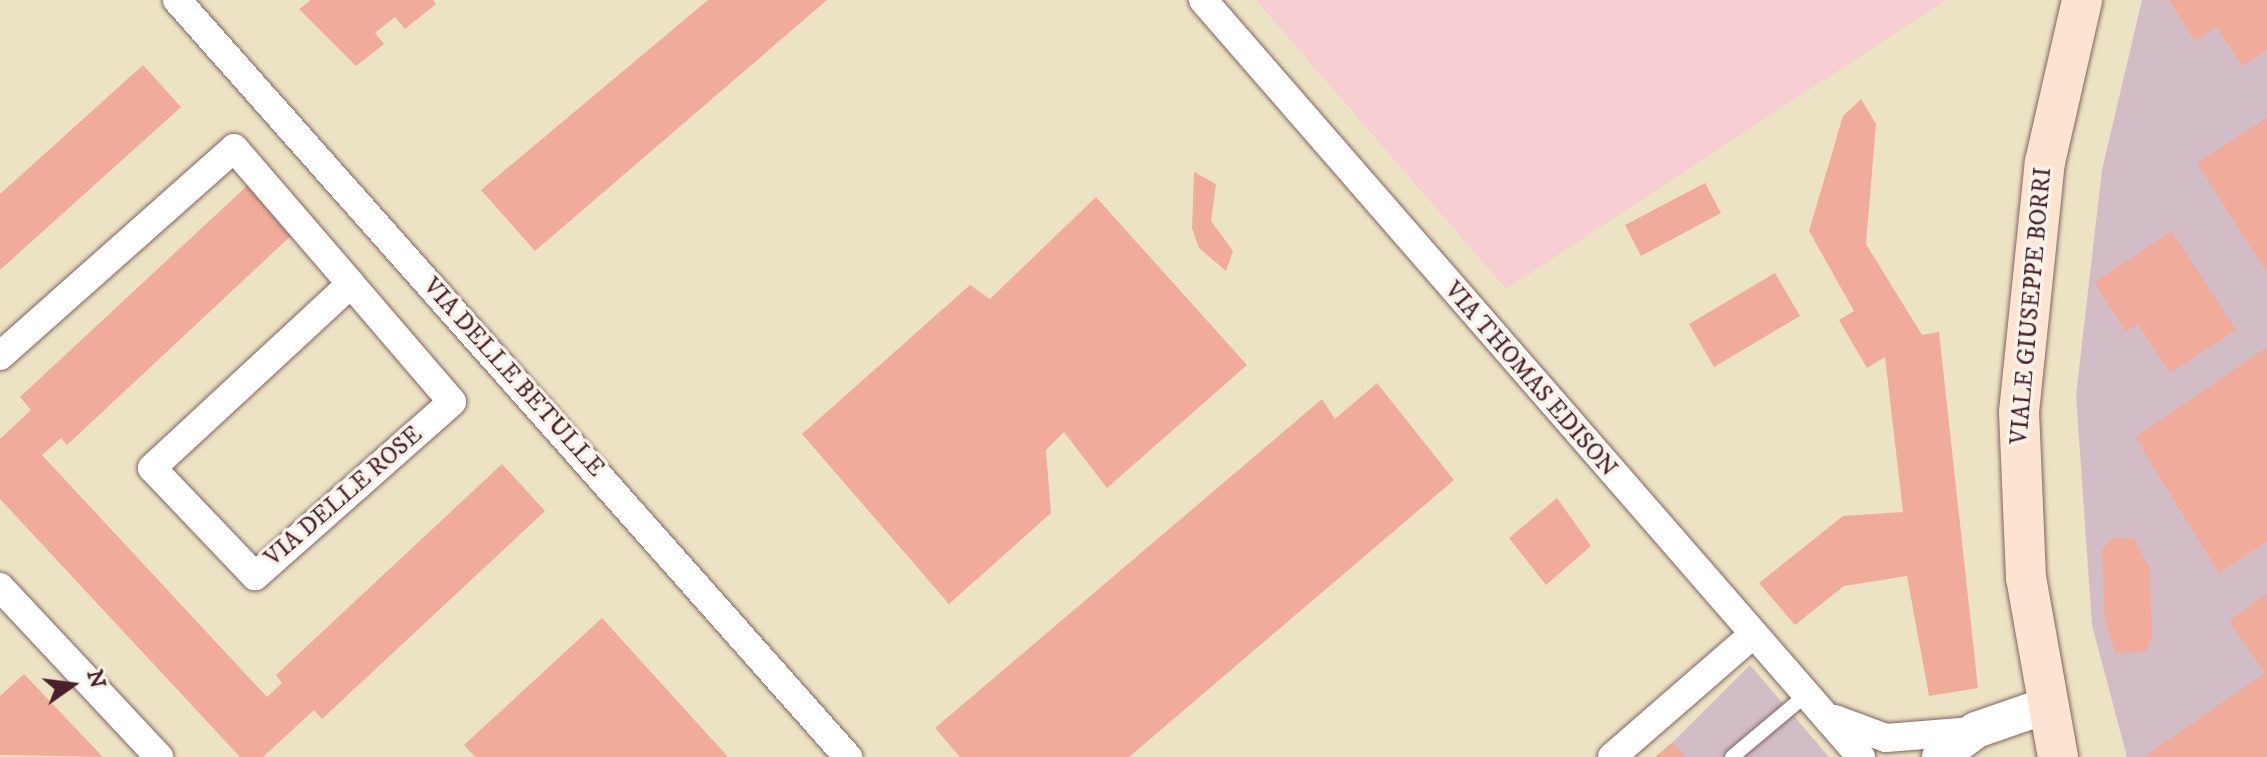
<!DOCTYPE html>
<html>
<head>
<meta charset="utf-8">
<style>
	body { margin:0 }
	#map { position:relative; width:2267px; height:757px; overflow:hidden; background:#ece3c4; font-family:"IM FELL DW Pica",serif }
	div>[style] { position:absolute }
	.built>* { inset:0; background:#f7cfd2 }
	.industrial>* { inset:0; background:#d2bdc6 }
	.building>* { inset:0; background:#f1ab9b }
	.roads { filter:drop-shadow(0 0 2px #836461) drop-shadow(0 0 2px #836461) }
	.service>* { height:14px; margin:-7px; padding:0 7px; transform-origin:7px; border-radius:7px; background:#fff }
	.minor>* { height:28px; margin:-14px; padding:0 14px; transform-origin:14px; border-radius:14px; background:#fff }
	.tertiary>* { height:36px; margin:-18px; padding:0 18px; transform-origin:18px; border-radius:18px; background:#fff }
	.secondary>* { height:40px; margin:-20px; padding:0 20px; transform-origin:20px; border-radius:20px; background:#fde4d1 }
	span { translate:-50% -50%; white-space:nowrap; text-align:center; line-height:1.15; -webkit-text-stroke:7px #f7f3e8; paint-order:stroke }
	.street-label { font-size:24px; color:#4a1f2b }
	.north { position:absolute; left:32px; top:645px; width:80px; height:80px; -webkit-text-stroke:6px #f7f3e8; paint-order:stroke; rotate:76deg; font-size:22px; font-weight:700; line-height:32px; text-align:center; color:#4a1f2b }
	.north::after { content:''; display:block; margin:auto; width:28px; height:36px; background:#4a1f2b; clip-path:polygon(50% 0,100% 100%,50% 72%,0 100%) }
</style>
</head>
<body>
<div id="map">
	<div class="built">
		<i style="clip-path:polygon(1256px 0,1946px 0,1506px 289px)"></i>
	</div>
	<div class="industrial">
		<i style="clip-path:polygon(2142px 0,2267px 0,2267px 757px,2127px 757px,2092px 625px,2076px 395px,2102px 170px)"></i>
		<i style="clip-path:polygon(1750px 665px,1829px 757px,1655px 757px,1673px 742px)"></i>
	</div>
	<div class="building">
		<i style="clip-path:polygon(311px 0,433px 0,436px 4px,405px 29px,395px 17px,375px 33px,384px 44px,356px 66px,299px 9px)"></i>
		<i style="clip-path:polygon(708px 0,827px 0,535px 251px,481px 190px)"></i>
		<i style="clip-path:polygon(2169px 0,2267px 0,2267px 50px,2242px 66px,2217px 27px,2195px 41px)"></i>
		<i style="clip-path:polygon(143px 65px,181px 107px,0 270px,0 194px)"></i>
		<i style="clip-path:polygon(1861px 99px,1876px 124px,1866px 244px,1922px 335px,1939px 332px,1978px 688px,1929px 696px,1907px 576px,1844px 586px,1795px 625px,1759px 583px,1843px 516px,1903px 512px,1885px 357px,1867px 368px,1839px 320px,1854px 311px,1809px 231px,1843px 116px)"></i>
		<i style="clip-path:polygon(2267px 118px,2267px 273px,2197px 163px)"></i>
		<i style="clip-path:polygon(1194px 172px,1216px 184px,1211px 221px,1233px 251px,1226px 271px,1199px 248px,1192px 228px)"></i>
		<i style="clip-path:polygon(1705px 183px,1721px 213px,1641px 256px,1625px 225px)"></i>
		<i style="clip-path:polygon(249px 184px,294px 233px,67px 445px,61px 438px,42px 455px,267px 697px,282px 683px,276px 675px,502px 464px,545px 511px,322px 719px,314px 710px,263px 757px,240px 757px,0 499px,0 439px,31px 410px,20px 397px)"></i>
		<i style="clip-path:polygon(1096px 197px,1247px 365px,1107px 488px,1064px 432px,1046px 450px,1051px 513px,949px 604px,802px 434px,970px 285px,990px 299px)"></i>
		<i style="clip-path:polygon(2172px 231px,2236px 330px,2170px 373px,2138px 324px,2126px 332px,2094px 282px)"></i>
		<i style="clip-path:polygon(1775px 273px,1800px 316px,1714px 367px,1689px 324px)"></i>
		<i style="clip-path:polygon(2267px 347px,2267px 542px,2219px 573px,2135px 437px)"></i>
		<i style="clip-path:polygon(1377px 383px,1454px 480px,1129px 757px,960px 757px,935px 728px,1322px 399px,1335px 419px)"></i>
		<i style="clip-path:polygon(1557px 498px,1591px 546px,1546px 585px,1509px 538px)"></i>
		<i style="clip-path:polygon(2115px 537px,2134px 539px,2150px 568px,2152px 637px,2146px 651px,2115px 653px,2105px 621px,2102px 549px)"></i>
		<i style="clip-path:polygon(2267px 594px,2267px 757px,2143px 757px,2265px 673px,2229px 621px)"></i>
		<i style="clip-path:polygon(602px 618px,728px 757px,475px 757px,464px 745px)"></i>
		<i style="clip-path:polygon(24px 674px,103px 757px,0 755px,0 696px)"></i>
		<i style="clip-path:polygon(1673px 742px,1686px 757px,1655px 757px)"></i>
	</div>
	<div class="roads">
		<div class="service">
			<i style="left:1732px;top:757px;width:97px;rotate:-40deg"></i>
		</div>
		<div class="minor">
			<i style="left:177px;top:0;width:1012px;rotate:48.45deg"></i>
			<i style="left:1203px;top:0;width:1003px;rotate:49deg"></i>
			<i style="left:0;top:356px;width:313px;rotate:-41.6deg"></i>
			<i style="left:234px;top:148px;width:179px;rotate:49.3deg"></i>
			<i style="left:351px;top:284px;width:155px;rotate:49.4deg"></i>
			<i style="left:452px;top:402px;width:263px;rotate:138.5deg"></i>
			<i style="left:255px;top:576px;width:149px;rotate:-133.6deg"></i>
			<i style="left:152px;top:468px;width:271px;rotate:-42.8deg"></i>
			<i style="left:0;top:587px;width:233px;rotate:46.9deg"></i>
			<i style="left:1835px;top:719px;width:54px;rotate:20.4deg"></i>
			<i style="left:1886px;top:738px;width:87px;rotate:-4.6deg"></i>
			<i style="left:1612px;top:757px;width:183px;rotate:-41deg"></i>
		</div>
		<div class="tertiary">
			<i style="left:1940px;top:757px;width:45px;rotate:-36.9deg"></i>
			<i style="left:1976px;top:730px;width:73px;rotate:-19.2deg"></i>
		</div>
		<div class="secondary">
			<i style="left:2058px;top:757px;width:182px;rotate:-100.1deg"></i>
			<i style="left:2026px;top:578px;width:166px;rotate:-92.4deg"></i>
			<i style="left:2019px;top:412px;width:251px;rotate:-84.1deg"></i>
			<i style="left:2045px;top:162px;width:166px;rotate:-77.1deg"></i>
		</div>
	</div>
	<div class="street-label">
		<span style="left:2032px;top:306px;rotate:-85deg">VIALE GIUSEPPE BORRI</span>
		<span style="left:513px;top:378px;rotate:48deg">VIA DELLE BETULLE</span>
		<span style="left:1530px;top:380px;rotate:49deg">VIA THOMAS EDISON</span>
		<span style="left:344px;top:497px;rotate:-41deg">VIA DELLE ROSE</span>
	</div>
	<div class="north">N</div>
</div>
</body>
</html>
